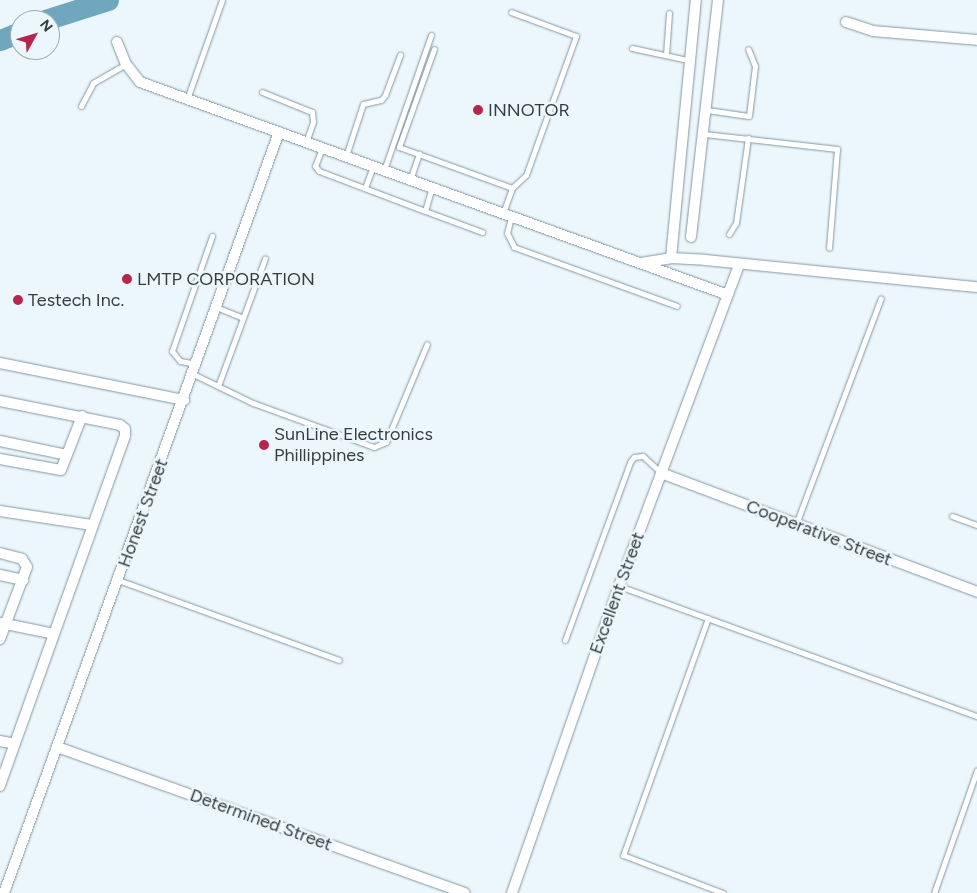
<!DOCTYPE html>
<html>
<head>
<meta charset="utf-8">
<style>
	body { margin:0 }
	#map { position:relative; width:977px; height:893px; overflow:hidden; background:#ebf7fd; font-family:Figtree,sans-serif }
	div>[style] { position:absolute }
	.river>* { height:21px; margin:-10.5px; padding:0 10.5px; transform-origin:10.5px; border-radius:10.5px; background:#70a7bf }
	.roads { filter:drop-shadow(0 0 1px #84979f) drop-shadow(0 0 1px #84979f) }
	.lane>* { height:5px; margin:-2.5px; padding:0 2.5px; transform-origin:2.5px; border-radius:2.5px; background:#fff }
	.street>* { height:10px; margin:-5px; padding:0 5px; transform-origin:5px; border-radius:5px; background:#fff }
	.dots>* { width:14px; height:14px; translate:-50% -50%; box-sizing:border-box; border:2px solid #ebf7fd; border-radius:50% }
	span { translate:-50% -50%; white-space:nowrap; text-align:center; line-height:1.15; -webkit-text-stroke:5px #ebf7fd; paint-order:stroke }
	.poi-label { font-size:18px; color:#353d41 }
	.left { translate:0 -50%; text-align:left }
	.street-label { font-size:18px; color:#353d41 }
	.north { position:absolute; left:10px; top:10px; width:50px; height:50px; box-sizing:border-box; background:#ebf7fd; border:1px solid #a2adb2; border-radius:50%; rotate:51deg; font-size:14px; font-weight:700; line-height:20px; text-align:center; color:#353d41 }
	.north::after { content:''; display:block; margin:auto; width:18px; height:22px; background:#b6254b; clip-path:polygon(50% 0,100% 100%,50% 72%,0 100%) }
</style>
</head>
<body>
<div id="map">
	<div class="river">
		<i style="left:45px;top:20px;width:66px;rotate:-17.6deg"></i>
		<i style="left:0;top:40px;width:22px;rotate:-22deg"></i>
	</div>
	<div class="roads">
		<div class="lane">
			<i style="left:632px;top:48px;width:61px;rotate:12.2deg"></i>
			<i style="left:434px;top:49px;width:104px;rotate:109.7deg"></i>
			<i style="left:399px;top:147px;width:120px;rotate:19.9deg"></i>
			<i style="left:666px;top:55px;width:42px;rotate:-85.9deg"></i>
			<i style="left:262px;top:92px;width:54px;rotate:21.8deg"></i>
			<i style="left:312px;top:112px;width:10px;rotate:84deg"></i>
			<i style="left:313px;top:122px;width:21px;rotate:109deg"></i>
			<i style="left:187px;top:99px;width:105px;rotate:-70.5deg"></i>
			<i style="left:81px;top:106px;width:26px;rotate:-62deg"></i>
			<i style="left:93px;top:83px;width:38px;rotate:-30deg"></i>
			<i style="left:707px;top:110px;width:42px;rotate:8.1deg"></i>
			<i style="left:749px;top:116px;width:50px;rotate:-83.2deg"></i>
			<i style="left:755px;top:66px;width:18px;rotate:-112deg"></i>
			<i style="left:705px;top:134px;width:133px;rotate:6.5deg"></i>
			<i style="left:837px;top:149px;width:99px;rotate:94.6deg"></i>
			<i style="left:322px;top:148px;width:19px;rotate:111deg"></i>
			<i style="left:315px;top:166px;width:6px;rotate:51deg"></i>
			<i style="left:319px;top:171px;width:113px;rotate:20.7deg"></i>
			<i style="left:425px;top:211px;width:25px;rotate:-74deg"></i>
			<i style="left:346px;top:156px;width:55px;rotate:-71.9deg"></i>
			<i style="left:363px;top:104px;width:18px;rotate:-13deg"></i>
			<i style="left:381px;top:100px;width:6px;rotate:-51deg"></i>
			<i style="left:385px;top:95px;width:43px;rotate:-69.4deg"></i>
			<i style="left:384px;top:170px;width:143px;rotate:-70.8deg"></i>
			<i style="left:410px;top:180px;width:28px;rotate:-71deg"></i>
			<i style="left:365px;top:188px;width:23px;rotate:-70deg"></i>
			<i style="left:425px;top:211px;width:61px;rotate:20.2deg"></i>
			<i style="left:503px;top:213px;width:27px;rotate:-70deg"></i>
			<i style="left:512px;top:188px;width:19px;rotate:-43deg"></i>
			<i style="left:526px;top:175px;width:148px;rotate:-70.2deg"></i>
			<i style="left:576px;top:36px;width:69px;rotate:-159.7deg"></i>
			<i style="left:511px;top:217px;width:16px;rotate:104deg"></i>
			<i style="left:507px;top:233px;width:16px;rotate:63deg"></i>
			<i style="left:514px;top:247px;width:173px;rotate:19.9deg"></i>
			<i style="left:729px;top:234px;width:13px;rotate:-58deg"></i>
			<i style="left:736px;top:223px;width:86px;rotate:-82deg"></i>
			<i style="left:216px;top:307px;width:29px;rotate:22deg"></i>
			<i style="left:197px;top:364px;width:17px;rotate:-170deg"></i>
			<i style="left:180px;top:361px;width:13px;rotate:-129deg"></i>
			<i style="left:172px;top:351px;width:122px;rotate:-70.8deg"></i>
			<i style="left:193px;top:374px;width:67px;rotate:25.8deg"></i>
			<i style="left:253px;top:403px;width:129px;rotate:20deg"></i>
			<i style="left:374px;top:447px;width:13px;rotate:-23deg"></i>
			<i style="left:386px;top:442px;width:106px;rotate:-67.3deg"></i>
			<i style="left:218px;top:386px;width:136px;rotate:-69.8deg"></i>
			<i style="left:952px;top:516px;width:27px;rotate:20deg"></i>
			<i style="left:796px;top:524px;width:241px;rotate:-69.4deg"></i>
			<i style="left:118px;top:580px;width:235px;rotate:19.9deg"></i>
			<i style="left:619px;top:586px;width:381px;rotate:20deg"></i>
			<i style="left:708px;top:618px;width:252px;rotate:109.7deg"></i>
			<i style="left:623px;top:855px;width:107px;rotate:20.8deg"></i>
			<i style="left:565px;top:640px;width:189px;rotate:-69.9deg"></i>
			<i style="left:630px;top:462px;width:6px;rotate:-51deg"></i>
			<i style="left:634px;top:457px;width:9px;rotate:-6deg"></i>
			<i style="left:643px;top:456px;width:25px;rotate:43deg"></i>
			<i style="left:934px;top:893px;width:130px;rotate:-70.7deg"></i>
		</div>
		<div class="street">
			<i style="left:846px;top:22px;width:28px;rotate:18deg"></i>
			<i style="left:873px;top:31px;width:104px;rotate:4.9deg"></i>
			<i style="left:117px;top:42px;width:24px;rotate:68deg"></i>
			<i style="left:126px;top:64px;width:23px;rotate:52deg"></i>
			<i style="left:140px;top:82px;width:625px;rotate:19.91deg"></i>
			<i style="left:691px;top:237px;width:239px;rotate:-83.5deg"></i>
			<i style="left:671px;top:258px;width:259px;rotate:-84.5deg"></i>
			<i style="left:641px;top:263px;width:30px;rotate:-9deg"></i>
			<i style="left:671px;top:258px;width:34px;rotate:3deg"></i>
			<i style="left:705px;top:260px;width:273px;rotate:5.7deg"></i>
			<i style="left:0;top:363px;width:188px;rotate:11.4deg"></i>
			<i style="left:0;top:401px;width:122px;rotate:11.3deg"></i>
			<i style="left:120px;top:425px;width:6px;rotate:39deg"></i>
			<i style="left:125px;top:429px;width:7px;rotate:90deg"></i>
			<i style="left:125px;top:436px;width:372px;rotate:109.7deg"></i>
			<i style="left:0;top:441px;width:68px;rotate:11.8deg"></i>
			<i style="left:0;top:459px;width:62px;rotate:10.2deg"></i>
			<i style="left:61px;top:470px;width:58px;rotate:-68.7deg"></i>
			<i style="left:661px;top:473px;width:338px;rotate:20.6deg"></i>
			<i style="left:0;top:511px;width:93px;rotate:8.7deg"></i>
			<i style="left:0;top:553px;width:23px;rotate:15deg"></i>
			<i style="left:22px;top:559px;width:9px;rotate:58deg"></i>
			<i style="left:27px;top:567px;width:77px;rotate:110.6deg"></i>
			<i style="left:0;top:575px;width:24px;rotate:12deg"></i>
			<i style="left:1px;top:623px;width:54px;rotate:11.7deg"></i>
			<i style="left:0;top:741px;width:15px;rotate:11deg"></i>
			<i style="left:57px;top:747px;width:433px;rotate:19.7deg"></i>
			<i style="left:4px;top:893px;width:809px;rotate:-70.13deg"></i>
			<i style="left:512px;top:893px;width:325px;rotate:-70.8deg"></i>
			<i style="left:619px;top:586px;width:343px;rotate:-69.5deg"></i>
		</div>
	</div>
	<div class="dots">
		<i style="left:478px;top:110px;background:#b6254b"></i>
		<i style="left:127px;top:279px;background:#b6254b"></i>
		<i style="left:18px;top:300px;background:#b6254b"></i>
		<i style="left:264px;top:445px;background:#b6254b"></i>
	</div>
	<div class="poi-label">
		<span class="left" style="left:488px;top:110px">INNOTOR</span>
		<span class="left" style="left:137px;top:279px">LMTP CORPORATION</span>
		<span class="left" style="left:28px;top:300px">Testech Inc.</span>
		<span class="left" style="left:274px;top:445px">SunLine Electronics<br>Phillippines</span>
	</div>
	<div class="street-label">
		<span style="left:143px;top:513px;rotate:-70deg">Honest Street</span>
		<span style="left:819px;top:533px;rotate:21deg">Cooperative Street</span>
		<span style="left:617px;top:593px;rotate:-70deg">Excellent Street</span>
		<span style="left:261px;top:820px;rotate:20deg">Determined Street</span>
	</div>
	<div class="north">N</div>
</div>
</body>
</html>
